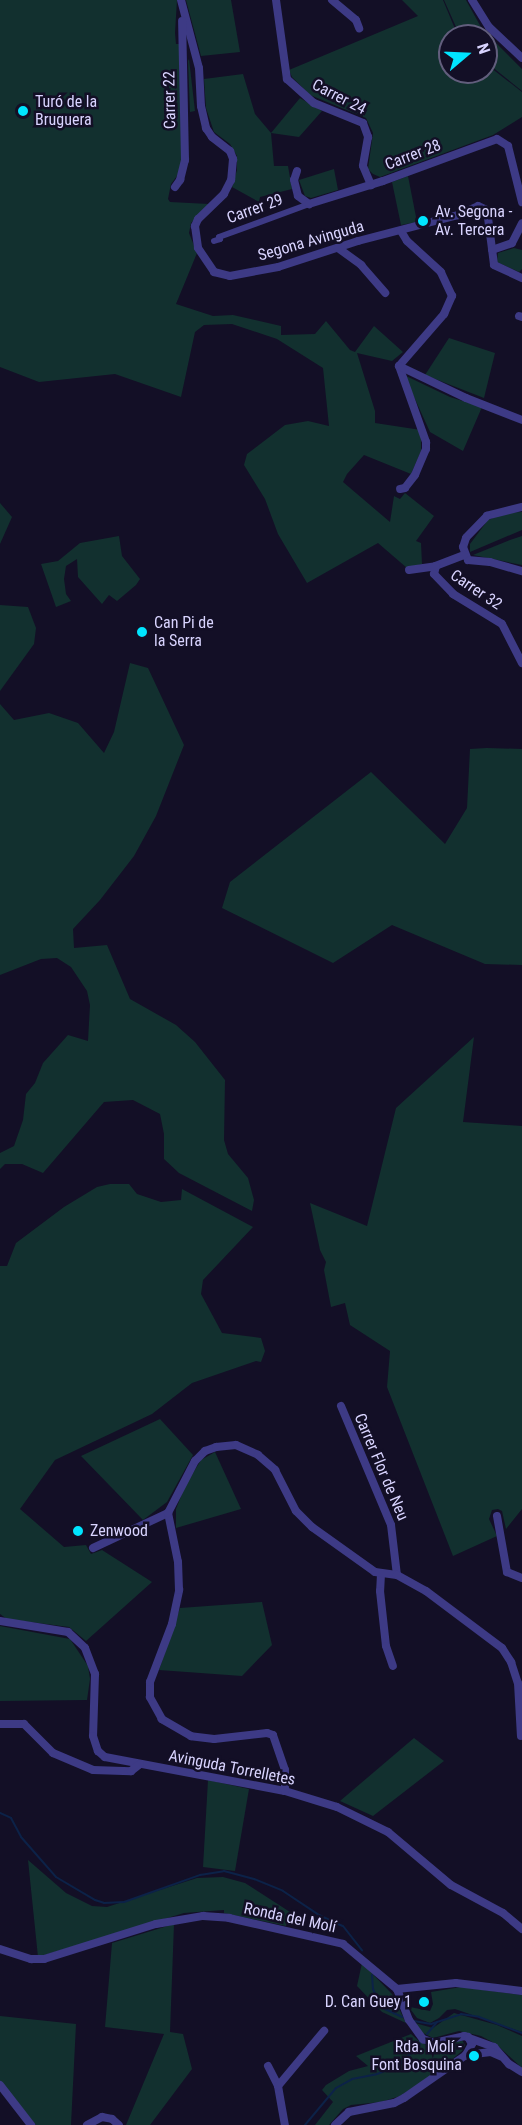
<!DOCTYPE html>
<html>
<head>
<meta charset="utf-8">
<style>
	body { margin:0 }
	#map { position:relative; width:522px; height:2125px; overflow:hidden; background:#130f26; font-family:"Roboto Condensed",sans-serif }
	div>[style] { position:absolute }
	.green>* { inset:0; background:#12302f }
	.stream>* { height:2px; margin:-1px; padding:0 1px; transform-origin:1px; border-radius:1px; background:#0c2248 }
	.pedestrian>* { height:6px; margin:-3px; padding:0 3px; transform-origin:3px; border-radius:3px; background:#3d3a85 }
	.minor>* { height:8px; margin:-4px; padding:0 4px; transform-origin:4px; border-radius:4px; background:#3d3a85 }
	.dots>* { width:16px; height:16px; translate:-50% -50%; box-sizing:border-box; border:3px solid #130f26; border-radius:50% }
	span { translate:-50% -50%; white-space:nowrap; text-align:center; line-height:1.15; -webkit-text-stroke:5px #130f26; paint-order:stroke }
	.street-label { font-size:16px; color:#d9d4ff }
	.poi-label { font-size:16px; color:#d9d4ff }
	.left { translate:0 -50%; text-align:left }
	.right { translate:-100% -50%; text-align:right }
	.north { position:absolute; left:438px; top:24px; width:60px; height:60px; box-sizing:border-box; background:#130f26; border:2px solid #625e7d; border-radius:50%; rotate:71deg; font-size:16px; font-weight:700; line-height:24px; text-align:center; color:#d9d4ff }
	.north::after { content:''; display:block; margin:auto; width:21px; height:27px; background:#00e5ff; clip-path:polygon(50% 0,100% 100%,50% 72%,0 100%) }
</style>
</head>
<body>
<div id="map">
	<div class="green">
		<i style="clip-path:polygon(0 0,177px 0,175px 33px,176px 44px,179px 44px,182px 156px,180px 172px,171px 184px,168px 199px,170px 202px,209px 204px,191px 223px,189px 233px,197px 253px,176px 304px,213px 316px,233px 315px,281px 326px,281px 335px,315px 334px,326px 321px,350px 350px,355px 352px,374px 326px,403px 352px,392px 361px,357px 353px,375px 411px,375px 423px,421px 430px,421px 451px,411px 474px,364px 455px,347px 474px,343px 482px,390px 522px,394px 496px,400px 499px,405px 493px,434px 516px,416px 541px,421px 543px,422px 564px,407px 568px,378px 543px,307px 583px,278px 534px,265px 499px,244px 465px,247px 454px,285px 425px,308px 421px,329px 426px,323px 368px,277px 339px,232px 324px,204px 325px,195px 332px,181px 397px,115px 374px,39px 382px,0 367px)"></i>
		<i style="clip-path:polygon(186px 0,231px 0,240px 52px,201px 56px)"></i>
		<i style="clip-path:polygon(402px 0,443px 0,458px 36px,450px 36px,450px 72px,486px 72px,486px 64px,522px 92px,522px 117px,493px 135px,380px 177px,373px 174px,368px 169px,373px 133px,366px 118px,310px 95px,292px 77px,289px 70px,418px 16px)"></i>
		<i style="clip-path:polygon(444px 0,466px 0,482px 29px,522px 69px,522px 91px,486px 62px,486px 36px,460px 36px)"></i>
		<i style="clip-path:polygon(189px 59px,195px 111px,190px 112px,188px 61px)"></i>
		<i style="clip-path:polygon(243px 74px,255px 114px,271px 133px,274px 166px,288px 166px,292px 189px,260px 197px,259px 202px,232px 187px,237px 170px,237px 156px,230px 144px,214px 132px,206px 108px,204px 79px)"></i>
		<i style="clip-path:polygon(300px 98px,322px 111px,299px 137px,271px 133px)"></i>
		<i style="clip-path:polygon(334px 169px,338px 190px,311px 198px,305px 196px,299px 180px)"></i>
		<i style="clip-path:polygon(408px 176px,417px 222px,401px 225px,392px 182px)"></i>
		<i style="clip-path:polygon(514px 248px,522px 250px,522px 269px,519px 272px,497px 262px,498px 253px)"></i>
		<i style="clip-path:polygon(449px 338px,495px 353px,484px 398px,425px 375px)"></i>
		<i style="clip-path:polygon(404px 375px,450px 397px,482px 407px,463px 451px,430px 432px)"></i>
		<i style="clip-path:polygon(0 503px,12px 517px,0 544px)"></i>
		<i style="clip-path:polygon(522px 512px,522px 530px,470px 552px,470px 544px,488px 520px,505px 513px)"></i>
		<i style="clip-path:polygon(119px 536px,122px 556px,140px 579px,136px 585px,117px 601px,109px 595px,102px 604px,78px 577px,77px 559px,66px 566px,64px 579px,66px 594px,71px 601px,56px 607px,41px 564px,58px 561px,80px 543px)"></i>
		<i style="clip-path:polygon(522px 536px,522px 565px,473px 555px,510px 540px)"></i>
		<i style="clip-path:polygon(0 605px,28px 607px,36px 628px,34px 644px,0 691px)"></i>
		<i style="clip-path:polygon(130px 663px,148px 668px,184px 745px,156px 816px,134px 856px,100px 900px,73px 929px,74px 948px,107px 945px,130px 999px,176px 1025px,195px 1042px,225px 1080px,224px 1140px,228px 1154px,248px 1178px,254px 1200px,252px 1211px,179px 1173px,164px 1159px,164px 1134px,160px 1114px,133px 1100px,104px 1102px,43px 1173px,22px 1164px,5px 1164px,0 1169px,0 1153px,14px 1146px,23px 1120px,26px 1094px,35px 1083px,43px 1063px,68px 1035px,88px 1041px,90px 1005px,87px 991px,71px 967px,57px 958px,41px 959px,0 975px,0 704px,14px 720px,49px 713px,78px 723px,104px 753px,114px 732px)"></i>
		<i style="clip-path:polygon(487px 748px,522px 749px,522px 965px,485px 964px,392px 925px,333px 963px,222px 908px,230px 882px,371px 772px,445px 844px,467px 808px,470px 749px)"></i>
		<i style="clip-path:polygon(474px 1037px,463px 1122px,522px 1126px,522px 1509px,506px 1529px,502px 1511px,498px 1509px,492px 1510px,489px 1519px,497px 1536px,453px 1556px,387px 1387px,390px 1351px,350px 1325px,345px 1303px,331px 1307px,324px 1270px,326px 1262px,320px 1250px,310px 1203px,367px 1226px,396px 1108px)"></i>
		<i style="clip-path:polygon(110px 1184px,129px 1184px,137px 1194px,161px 1202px,181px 1200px,182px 1189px,253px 1227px,203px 1280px,201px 1294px,222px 1333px,261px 1338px,265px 1351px,261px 1362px,256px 1361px,192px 1383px,152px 1414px,55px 1460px,20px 1509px,64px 1547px,86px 1545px,91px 1554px,102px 1550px,152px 1582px,86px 1641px,69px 1627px,7px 1619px,0 1614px,0 1266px,7px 1266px,16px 1243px,64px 1207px,97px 1187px)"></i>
		<i style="clip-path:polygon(160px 1419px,193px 1455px,167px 1502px,143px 1520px,81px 1456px)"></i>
		<i style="clip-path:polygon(215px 1452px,241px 1509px,176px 1528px,176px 1509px,185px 1486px,201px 1460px)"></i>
		<i style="clip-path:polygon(262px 1602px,272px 1645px,242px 1676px,159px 1670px,180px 1608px)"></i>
		<i style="clip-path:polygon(0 1626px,70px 1639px,88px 1666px,90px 1679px,87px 1700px,0 1701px)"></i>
		<i style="clip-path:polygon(414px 1738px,444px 1761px,373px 1816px,340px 1801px)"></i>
		<i style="clip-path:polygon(208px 1780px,249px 1789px,235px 1871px,203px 1867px)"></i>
		<i style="clip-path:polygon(28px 1860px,66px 1893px,92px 1906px,107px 1907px,197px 1878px,223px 1877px,245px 1883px,290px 1912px,286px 1926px,224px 1913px,224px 1910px,184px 1913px,38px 1957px)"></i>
		<i style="clip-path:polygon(174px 1924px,170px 2032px,183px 2034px,192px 2069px,150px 2125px,126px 2125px,164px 2034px,105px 2027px,112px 1943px)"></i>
		<i style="clip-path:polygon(362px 1963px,392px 1994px,406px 2023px,382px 2012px,357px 1986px)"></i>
		<i style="clip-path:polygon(461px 1987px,522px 1995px,522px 2032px,455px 2009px,447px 2010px,439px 2018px,430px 2023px,417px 2018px,411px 2010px,410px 2007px,430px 2011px,433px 2004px,431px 1992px)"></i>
		<i style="clip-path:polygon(454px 2013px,497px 2025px,522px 2036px,522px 2068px,496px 2044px,481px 2036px,459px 2031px,433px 2038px,421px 2032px,415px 2023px,433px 2028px)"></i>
		<i style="clip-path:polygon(0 2016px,76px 2024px,71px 2125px,36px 2125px,0 2081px)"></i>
		<i style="clip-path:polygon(411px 2034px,420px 2042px,431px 2047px,462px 2040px,465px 2045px,462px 2051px,437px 2072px,400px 2096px,381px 2102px,351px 2105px,343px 2109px,329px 2125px,315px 2125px,333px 2102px,322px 2090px,326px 2085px,349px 2071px,368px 2066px,356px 2056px)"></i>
	</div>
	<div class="stream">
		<i style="left:0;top:1813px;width:12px;rotate:24deg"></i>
		<i style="left:11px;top:1818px;width:21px;rotate:62deg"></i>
		<i style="left:21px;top:1837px;width:53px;rotate:48.8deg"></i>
		<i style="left:56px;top:1877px;width:45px;rotate:30.5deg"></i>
		<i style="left:95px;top:1900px;width:9px;rotate:18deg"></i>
		<i style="left:104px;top:1903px;width:20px;rotate:-3deg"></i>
		<i style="left:124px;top:1902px;width:81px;rotate:-19.6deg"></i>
		<i style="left:200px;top:1875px;width:24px;rotate:-9deg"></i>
		<i style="left:224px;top:1871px;width:31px;rotate:15deg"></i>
		<i style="left:254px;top:1879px;width:31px;rotate:22deg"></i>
		<i style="left:283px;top:1891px;width:43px;rotate:33.7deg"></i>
		<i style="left:319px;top:1915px;width:26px;rotate:25deg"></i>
		<i style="left:343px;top:1926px;width:31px;rotate:52deg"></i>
		<i style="left:372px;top:1975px;width:14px;rotate:86deg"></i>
		<i style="left:373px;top:1989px;width:13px;rotate:67deg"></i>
		<i style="left:378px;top:2001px;width:11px;rotate:49deg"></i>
		<i style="left:385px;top:2009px;width:19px;rotate:25deg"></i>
		<i style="left:414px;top:2021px;width:17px;rotate:10deg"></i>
		<i style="left:431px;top:2024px;width:32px;rotate:-18deg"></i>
		<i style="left:461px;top:2014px;width:18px;rotate:9deg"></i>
		<i style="left:479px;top:2017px;width:46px;rotate:20.4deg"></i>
		<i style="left:427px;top:2034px;width:16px;rotate:-50deg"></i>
		<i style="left:305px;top:2125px;width:48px;rotate:-50deg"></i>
		<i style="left:336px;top:2088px;width:18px;rotate:-29deg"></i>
		<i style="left:352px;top:2079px;width:25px;rotate:-11deg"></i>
		<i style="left:377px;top:2074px;width:22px;rotate:-21deg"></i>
		<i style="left:398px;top:2066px;width:31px;rotate:-45deg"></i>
	</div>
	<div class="pedestrian">
		<i style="left:214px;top:241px;width:6px;rotate:-18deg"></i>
		<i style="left:220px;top:239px;width:2px;rotate:-117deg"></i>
		<i style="left:219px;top:237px;width:96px;rotate:-20.1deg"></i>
	</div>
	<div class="minor">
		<i style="left:181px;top:0;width:70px;rotate:75.2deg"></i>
		<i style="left:199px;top:68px;width:38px;rotate:87deg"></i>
		<i style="left:201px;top:106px;width:23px;rotate:77deg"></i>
		<i style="left:206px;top:128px;width:11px;rotate:56deg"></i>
		<i style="left:212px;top:137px;width:23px;rotate:38deg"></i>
		<i style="left:230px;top:151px;width:9px;rotate:69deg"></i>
		<i style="left:233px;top:159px;width:21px;rotate:95deg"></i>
		<i style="left:231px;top:180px;width:16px;rotate:117deg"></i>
		<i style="left:224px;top:194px;width:36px;rotate:136deg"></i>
		<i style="left:198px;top:219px;width:8px;rotate:113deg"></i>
		<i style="left:195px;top:226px;width:22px;rotate:82deg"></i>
		<i style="left:198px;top:248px;width:29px;rotate:56deg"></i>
		<i style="left:214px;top:272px;width:16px;rotate:14deg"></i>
		<i style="left:230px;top:276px;width:49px;rotate:-10.6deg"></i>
		<i style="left:278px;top:267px;width:84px;rotate:-18deg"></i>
		<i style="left:358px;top:241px;width:103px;rotate:-14.6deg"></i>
		<i style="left:458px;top:215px;width:22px;rotate:-24deg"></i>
		<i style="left:478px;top:206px;width:10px;rotate:24deg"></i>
		<i style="left:487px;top:210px;width:55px;rotate:82.7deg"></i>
		<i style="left:494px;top:265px;width:31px;rotate:25deg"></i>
		<i style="left:276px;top:0;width:80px;rotate:82.1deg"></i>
		<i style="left:287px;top:79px;width:36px;rotate:42deg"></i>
		<i style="left:314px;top:103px;width:53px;rotate:22.2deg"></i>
		<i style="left:363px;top:123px;width:15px;rotate:70deg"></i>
		<i style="left:368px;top:137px;width:29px;rotate:100deg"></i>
		<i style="left:363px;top:166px;width:21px;rotate:67deg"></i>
		<i style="left:332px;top:0;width:31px;rotate:40deg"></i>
		<i style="left:356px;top:20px;width:9px;rotate:69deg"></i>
		<i style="left:472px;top:0;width:32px;rotate:58deg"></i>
		<i style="left:489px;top:27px;width:45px;rotate:43.2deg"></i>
		<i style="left:297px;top:171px;width:9px;rotate:108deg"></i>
		<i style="left:294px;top:180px;width:16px;rotate:76deg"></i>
		<i style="left:298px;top:196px;width:14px;rotate:36deg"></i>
		<i style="left:309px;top:204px;width:77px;rotate:-17.3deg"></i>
		<i style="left:383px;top:181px;width:121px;rotate:-20.2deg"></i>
		<i style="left:497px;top:139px;width:13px;rotate:32deg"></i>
		<i style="left:508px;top:146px;width:58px;rotate:76deg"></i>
		<i style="left:175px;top:187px;width:9px;rotate:-54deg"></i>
		<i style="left:180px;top:180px;width:21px;rotate:-76deg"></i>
		<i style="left:185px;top:160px;width:139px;rotate:-91.2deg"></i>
		<i style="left:338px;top:248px;width:29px;rotate:36deg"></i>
		<i style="left:361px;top:265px;width:37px;rotate:49deg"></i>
		<i style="left:492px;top:250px;width:21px;rotate:-19deg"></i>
		<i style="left:512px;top:243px;width:22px;rotate:-63deg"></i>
		<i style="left:519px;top:316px;width:3px;rotate:18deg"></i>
		<i style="left:399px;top:366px;width:69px;rotate:-49.1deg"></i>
		<i style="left:444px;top:314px;width:20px;rotate:-66deg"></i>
		<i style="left:452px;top:296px;width:26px;rotate:-115deg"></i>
		<i style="left:441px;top:272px;width:46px;rotate:-137.6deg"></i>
		<i style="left:407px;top:241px;width:12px;rotate:-121deg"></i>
		<i style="left:399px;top:366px;width:81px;rotate:70.4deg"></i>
		<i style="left:426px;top:442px;width:7px;rotate:90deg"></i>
		<i style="left:426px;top:449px;width:28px;rotate:113deg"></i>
		<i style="left:415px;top:475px;width:16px;rotate:128deg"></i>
		<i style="left:405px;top:488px;width:5px;rotate:169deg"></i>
		<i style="left:399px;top:366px;width:74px;rotate:25.5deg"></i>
		<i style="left:466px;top:398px;width:60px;rotate:21.4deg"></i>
		<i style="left:522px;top:507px;width:36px;rotate:166deg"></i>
		<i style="left:487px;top:516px;width:30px;rotate:134deg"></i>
		<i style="left:466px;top:538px;width:9px;rotate:108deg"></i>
		<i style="left:463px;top:547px;width:14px;rotate:69deg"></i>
		<i style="left:468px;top:560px;width:22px;rotate:5deg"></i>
		<i style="left:490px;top:562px;width:33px;rotate:16deg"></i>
		<i style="left:464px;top:555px;width:30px;rotate:159deg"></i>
		<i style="left:436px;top:566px;width:8px;rotate:104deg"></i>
		<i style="left:434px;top:574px;width:28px;rotate:46deg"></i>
		<i style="left:453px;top:594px;width:57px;rotate:31.5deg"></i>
		<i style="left:502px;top:624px;width:44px;rotate:62.9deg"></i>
		<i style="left:409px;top:570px;width:27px;rotate:-8deg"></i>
		<i style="left:341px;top:1406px;width:129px;rotate:67.2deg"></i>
		<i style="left:391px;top:1525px;width:50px;rotate:83.2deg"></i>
		<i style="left:497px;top:1516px;width:57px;rotate:79.9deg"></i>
		<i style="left:507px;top:1572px;width:16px;rotate:22deg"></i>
		<i style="left:93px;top:1548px;width:83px;rotate:-25deg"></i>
		<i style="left:381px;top:1574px;width:17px;rotate:93deg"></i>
		<i style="left:380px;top:1591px;width:55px;rotate:83.8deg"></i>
		<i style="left:386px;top:1646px;width:21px;rotate:71deg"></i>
		<i style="left:0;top:1621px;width:69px;rotate:9.2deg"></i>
		<i style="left:68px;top:1632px;width:23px;rotate:43deg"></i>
		<i style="left:85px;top:1648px;width:28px;rotate:69deg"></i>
		<i style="left:95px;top:1674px;width:62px;rotate:91.8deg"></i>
		<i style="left:93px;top:1736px;width:16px;rotate:72deg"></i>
		<i style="left:98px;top:1751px;width:9px;rotate:41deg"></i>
		<i style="left:105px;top:1757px;width:183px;rotate:10.7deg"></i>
		<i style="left:285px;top:1791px;width:54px;rotate:17.1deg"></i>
		<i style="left:337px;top:1807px;width:57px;rotate:26.1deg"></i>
		<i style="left:388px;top:1832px;width:82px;rotate:40.1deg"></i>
		<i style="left:451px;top:1885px;width:59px;rotate:28.3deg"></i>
		<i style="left:503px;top:1913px;width:25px;rotate:40deg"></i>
		<i style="left:0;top:1724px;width:24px"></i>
		<i style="left:24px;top:1724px;width:41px;rotate:45deg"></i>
		<i style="left:53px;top:1753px;width:43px;rotate:23deg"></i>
		<i style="left:93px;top:1770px;width:38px;rotate:2deg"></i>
		<i style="left:131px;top:1771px;width:11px;rotate:-38deg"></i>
		<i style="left:285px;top:1791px;width:21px;rotate:-90deg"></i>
		<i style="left:285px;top:1770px;width:37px;rotate:-109deg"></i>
		<i style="left:273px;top:1735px;width:6px;rotate:-162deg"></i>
		<i style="left:267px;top:1733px;width:53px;rotate:173.5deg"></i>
		<i style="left:214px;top:1739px;width:23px;rotate:-173deg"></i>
		<i style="left:191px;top:1736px;width:34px;rotate:-150deg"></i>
		<i style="left:162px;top:1719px;width:25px;rotate:-119deg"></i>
		<i style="left:150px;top:1697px;width:15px;rotate:-90deg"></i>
		<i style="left:150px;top:1682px;width:62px;rotate:-69.2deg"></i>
		<i style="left:172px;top:1624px;width:35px;rotate:-78deg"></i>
		<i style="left:179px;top:1590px;width:28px;rotate:-92deg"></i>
		<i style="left:178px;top:1562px;width:50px;rotate:-101.5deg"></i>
		<i style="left:168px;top:1513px;width:59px;rotate:-62.6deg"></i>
		<i style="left:195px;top:1461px;width:14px;rotate:-45deg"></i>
		<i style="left:205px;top:1451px;width:12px;rotate:-20deg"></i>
		<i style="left:216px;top:1447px;width:20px;rotate:-6deg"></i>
		<i style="left:236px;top:1445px;width:24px;rotate:24deg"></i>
		<i style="left:258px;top:1455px;width:23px;rotate:41deg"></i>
		<i style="left:275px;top:1470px;width:46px;rotate:62.9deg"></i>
		<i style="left:296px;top:1511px;width:23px;rotate:45deg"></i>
		<i style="left:312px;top:1527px;width:77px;rotate:35.5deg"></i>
		<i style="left:375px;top:1572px;width:22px;rotate:8deg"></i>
		<i style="left:397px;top:1575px;width:33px;rotate:29deg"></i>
		<i style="left:426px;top:1591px;width:95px;rotate:36.9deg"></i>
		<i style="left:502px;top:1648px;width:17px;rotate:57deg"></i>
		<i style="left:511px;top:1662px;width:22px;rotate:72deg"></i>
		<i style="left:518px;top:1683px;width:53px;rotate:86.8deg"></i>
		<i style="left:0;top:1949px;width:33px;rotate:18deg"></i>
		<i style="left:31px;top:1959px;width:13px"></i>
		<i style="left:44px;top:1959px;width:117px;rotate:-17.4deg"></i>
		<i style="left:156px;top:1924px;width:48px;rotate:-9.7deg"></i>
		<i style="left:203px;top:1916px;width:26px;rotate:4deg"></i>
		<i style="left:229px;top:1918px;width:117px;rotate:12.8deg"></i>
		<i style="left:343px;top:1944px;width:70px;rotate:39.8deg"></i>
		<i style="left:397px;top:1989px;width:33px;rotate:69deg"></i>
		<i style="left:409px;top:2020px;width:24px;rotate:54deg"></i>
		<i style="left:423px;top:2039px;width:12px;rotate:20deg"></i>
		<i style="left:434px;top:2043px;width:31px;rotate:-13deg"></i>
		<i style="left:464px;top:2036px;width:4px;rotate:14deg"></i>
		<i style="left:468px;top:2037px;width:8px;rotate:60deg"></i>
		<i style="left:472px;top:2044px;width:13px;rotate:119deg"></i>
		<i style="left:466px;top:2055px;width:75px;rotate:145.3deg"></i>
		<i style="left:404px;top:2098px;width:11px;rotate:153deg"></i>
		<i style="left:394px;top:2103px;width:46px;rotate:168.7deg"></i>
		<i style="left:349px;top:2112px;width:19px;rotate:137deg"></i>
		<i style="left:397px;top:1989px;width:59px;rotate:-5.8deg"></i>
		<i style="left:456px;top:1983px;width:66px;rotate:6.9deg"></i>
		<i style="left:469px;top:2038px;width:27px;rotate:20deg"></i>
		<i style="left:494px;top:2047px;width:23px;rotate:49deg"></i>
		<i style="left:509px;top:2064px;width:15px;rotate:32deg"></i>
		<i style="left:466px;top:2055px;width:25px;rotate:-7deg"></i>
		<i style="left:491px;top:2052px;width:10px;rotate:24deg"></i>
		<i style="left:268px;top:2066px;width:22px;rotate:63deg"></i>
		<i style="left:278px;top:2086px;width:40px;rotate:80deg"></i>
		<i style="left:0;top:2085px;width:51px;rotate:52.2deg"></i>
		<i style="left:278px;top:2086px;width:72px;rotate:-50.1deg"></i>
		<i style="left:87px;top:2125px;width:17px;rotate:-28deg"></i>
		<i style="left:102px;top:2117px;width:10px;rotate:11deg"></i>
		<i style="left:112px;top:2119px;width:9px;rotate:41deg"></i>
	</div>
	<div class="dots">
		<i style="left:23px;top:111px;background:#00e5ff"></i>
		<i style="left:423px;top:221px;background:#00e5ff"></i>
		<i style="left:142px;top:632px;background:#00e5ff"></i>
		<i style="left:78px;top:1531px;background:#00e5ff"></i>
		<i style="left:424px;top:2002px;background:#00e5ff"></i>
		<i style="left:474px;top:2056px;background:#00e5ff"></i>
	</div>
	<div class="street-label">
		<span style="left:339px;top:97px;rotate:27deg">Carrer 24</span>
		<span style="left:170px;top:100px;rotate:-91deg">Carrer 22</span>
		<span style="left:413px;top:155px;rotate:-21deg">Carrer 28</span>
		<span style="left:255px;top:209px;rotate:-20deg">Carrer 29</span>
		<span style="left:311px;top:241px;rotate:-16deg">Segona Avinguda</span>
		<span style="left:476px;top:590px;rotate:34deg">Carrer 32</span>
		<span style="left:381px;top:1467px;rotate:67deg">Carrer Flor de Neu</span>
		<span style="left:232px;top:1768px;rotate:11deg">Avinguda Torrelletes</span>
		<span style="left:290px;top:1918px;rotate:12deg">Ronda del Molí</span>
	</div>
	<div class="poi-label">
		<span class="left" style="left:35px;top:111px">Turó de la<br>Bruguera</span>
		<span class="left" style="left:435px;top:221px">Av. Segona -<br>Av. Tercera</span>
		<span class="left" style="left:154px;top:632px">Can Pi de<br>la Serra</span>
		<span class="left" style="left:90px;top:1531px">Zenwood</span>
		<span class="right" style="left:412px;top:2002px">D. Can Guey 1</span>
		<span class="right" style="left:462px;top:2056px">Rda. Molí -<br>Font Bosquina</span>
	</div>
	<div class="north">N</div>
</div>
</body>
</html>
